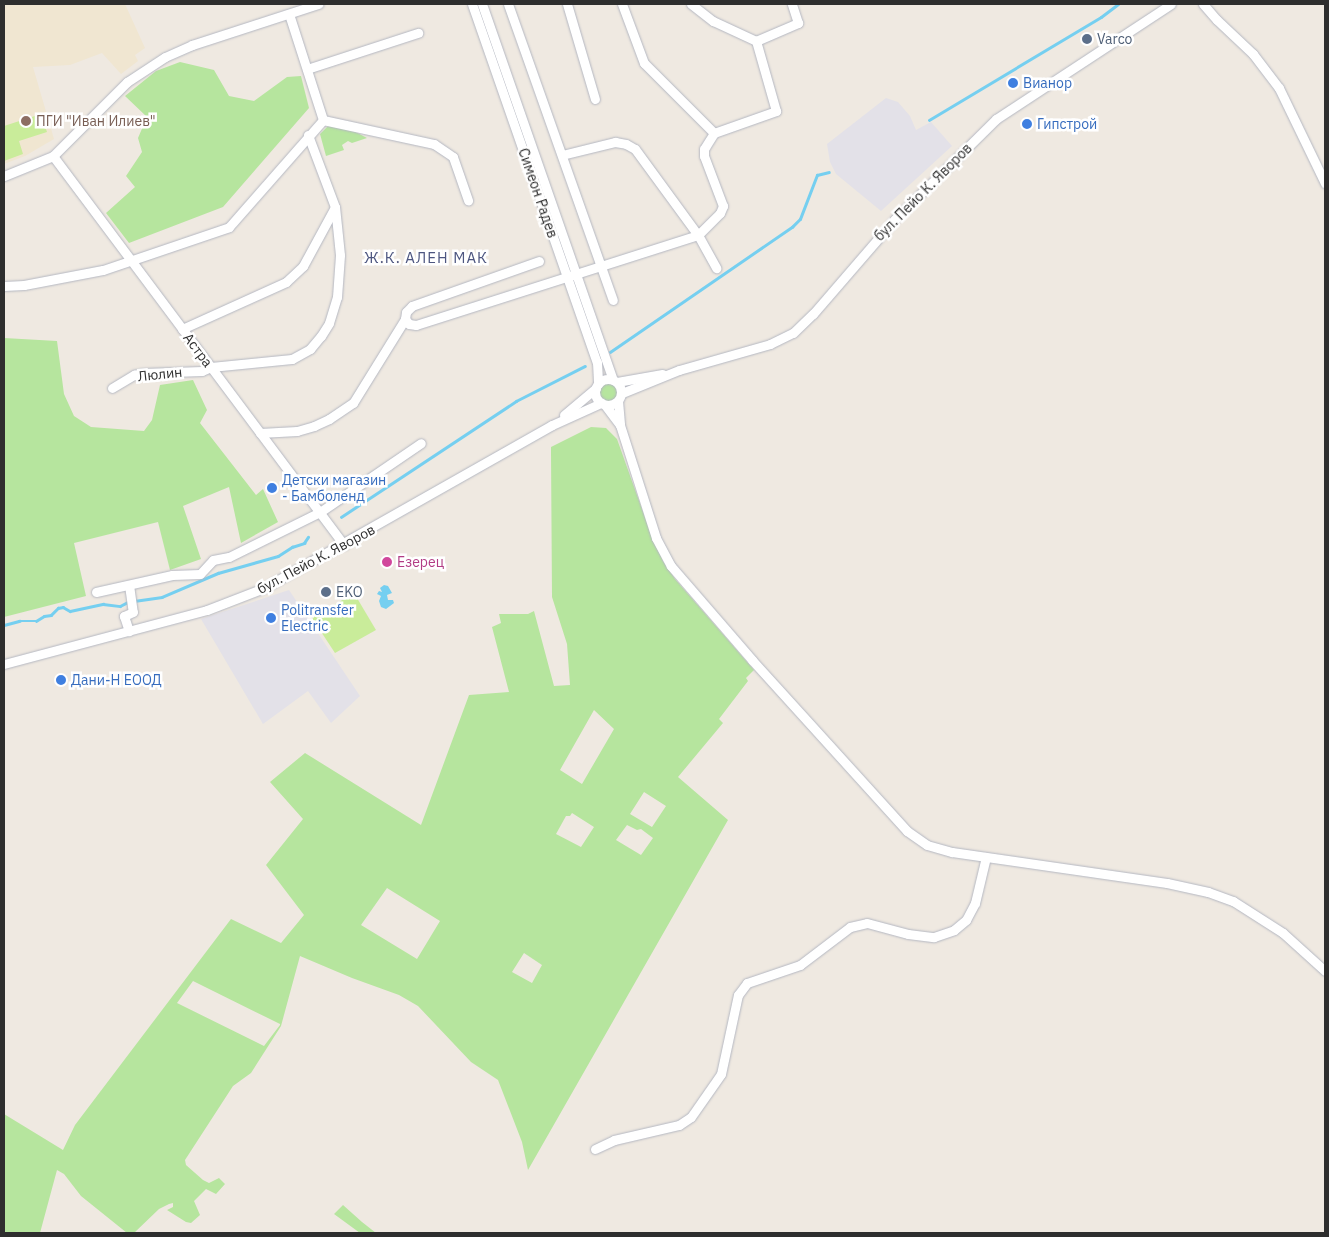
<!DOCTYPE html>
<html>
<head>
<meta charset="utf-8">
<style>
	body { margin:0 }
	#map { position:relative; width:1329px; height:1237px; overflow:hidden; background:#efe9e1; font-family:"IBM Plex Sans",sans-serif }
	div>[style] { position:absolute }
	.industrial>* { inset:0; background:#e3e1e8 }
	.education>* { inset:0; background:#f0e6d1 }
	.green>* { inset:0; background:#b6e59e }
	.round { border-radius:50% }
	.pitch>* { inset:0; background:#c9ec9a }
	.water>* { inset:0; background:#75cff0 }
	.stream>* { height:2.5px; margin:-1.25px; padding:0 1.25px; transform-origin:1.25px; border-radius:1.25px; background:#75cff0 }
	.roads { filter:drop-shadow(0 0 1px #b4b7c1) drop-shadow(0 0 1px #b4b7c1) }
	.minor>* { height:9px; margin:-4.5px; padding:0 4.5px; transform-origin:4.5px; border-radius:4.5px; background:#fff }
	.minor>.ring { margin:-4.5px; padding:0; box-sizing:content-box; background:none; border:9px solid #fff; border-radius:50% }
	.dots>* { width:14px; height:14px; translate:-50% -50%; box-sizing:border-box; border:2px solid #fff; border-radius:50% }
	span { translate:-50% -50%; white-space:nowrap; text-align:center; line-height:1.15; -webkit-text-stroke:5px #fff; paint-order:stroke }
	.service-label { font-size:14px; color:#4e5e75 }
	.left { translate:0 -50%; text-align:left }
	.shop-label { font-size:14px; color:#366cbe }
	.education-label { font-size:14px; color:#785e54 }
	.street-label { font-size:14px; color:#2e2e2e }
	.hotel-label { font-size:14px; color:#b23c85 }
	.neighbourhood-label { font-size:15px; color:#4d5680; letter-spacing:1px }
	.frame { position:absolute; inset:0; border:5px solid #2e2e2e; pointer-events:none }
</style>
</head>
<body>
<div id="map">
	<div class="industrial">
		<i style="clip-path:polygon(886px 98px,898px 102px,910px 116px,916px 130px,931px 122px,952px 146px,881px 211px,836px 174px,830px 162px,827px 144px)"></i>
		<i style="clip-path:polygon(289px 590px,360px 696px,331px 723px,308px 691px,263px 724px,201px 619px)"></i>
	</div>
	<div class="education">
		<i style="clip-path:polygon(4px 4px,125px 4px,145px 48px,135px 55px,138px 61px,121px 74px,102px 53px,70px 65px,33px 67px,54px 139px,25px 156px,4px 164px)"></i>
	</div>
	<div class="green">
		<i style="clip-path:polygon(180px 62px,214px 70px,229px 96px,254px 101px,287px 77px,301px 76px,309px 108px,223px 207px,129px 243px,106px 213px,135px 187px,126px 176px,142px 152px,138px 138px,147px 117px,125px 96px,156px 71px)"></i>
		<i style="clip-path:polygon(330px 124px,348px 128px,367px 138px,352px 143px,348px 141px,342px 145px,344px 150px,326px 156px,320px 134px)"></i>
		<i style="clip-path:polygon(4px 338px,57px 341px,64px 394px,74px 416px,91px 427px,144px 431px,152px 420px,160px 385px,193px 380px,207px 410px,200px 423px,256px 495px,263px 489px,278px 522px,241px 543px,229px 487px,183px 506px,201px 559px,170px 570px,158px 522px,74px 543px,86px 596px,4px 617px)"></i>
		<i class="round" style="left:598px;top:382px;width:20px;height:20px"></i>
		<i style="clip-path:polygon(evenodd,591px 427px,606px 428px,617px 439px,653px 540px,663px 561px,675px 579px,754px 670px,746px 678px,748px 681px,719px 719px,723px 723px,678px 777px,728px 820px,528px 1170px,522px 1142px,498px 1080px,471px 1062px,418px 1006px,399px 995px,352px 978px,300px 956px,281px 1026px,251px 1073px,233px 1086px,185px 1160px,186px 1165px,203px 1180px,209px 1183px,219px 1178px,225px 1184px,216px 1194px,206px 1189px,194px 1201px,200px 1215px,191px 1223px,186px 1222px,167px 1210px,173px 1207px,173px 1203px,169px 1204px,159px 1209px,134px 1233px,127px 1233px,81px 1196px,64px 1174px,57px 1170px,40px 1233px,4px 1233px,4px 1114px,63px 1150px,75px 1125px,231px 919px,281px 943px,304px 915px,266px 865px,303px 819px,270px 782px,305px 753px,421px 825px,469px 695px,509px 692px,492px 627px,501px 623px,499px 614px,528px 614px,534px 611px,554px 686px,570px 685px,567px 644px,552px 597px,551px 452px,551px 447px,591px 427px,594px 710px,614px 729px,582px 784px,560px 770px,594px 710px,591px 427px,644px 792px,666px 806px,652px 827px,630px 814px,644px 792px,591px 427px,572px 813px,594px 827px,581px 847px,556px 834px,566px 816px,570px 816px,572px 813px,591px 427px,627px 825px,637px 830px,641px 829px,653px 838px,641px 855px,616px 840px,627px 825px,591px 427px,387px 888px,440px 921px,417px 959px,361px 925px,387px 888px,591px 427px,524px 953px,542px 965px,532px 983px,512px 972px,524px 953px,591px 427px,193px 981px,280px 1024px,280px 1025px,264px 1046px,177px 1003px,193px 981px)"></i>
		<i style="clip-path:polygon(343px 1205px,362px 1222px,376px 1233px,360px 1233px,334px 1214px)"></i>
	</div>
	<div class="pitch">
		<i style="clip-path:polygon(41px 114px,47px 132px,19px 141px,23px 154px,4px 161px,4px 126px)"></i>
		<i style="clip-path:polygon(354px 593px,376px 630px,335px 653px,312px 618px)"></i>
	</div>
	<div class="water">
		<i style="clip-path:polygon(384px 585px,388px 586px,392px 593px,387px 595px,388px 600px,393px 600px,394px 603px,386px 609px,381px 607px,379px 601px,381px 596px,377px 594px,379px 591px,382px 592px,380px 588px)"></i>
	</div>
	<div class="stream">
		<i style="left:929px;top:120px;width:200px;rotate:-30.9deg"></i>
		<i style="left:1101px;top:17px;width:21px;rotate:-37deg"></i>
		<i style="left:610px;top:352px;width:221px;rotate:-34.5deg"></i>
		<i style="left:792px;top:227px;width:11px;rotate:-45deg"></i>
		<i style="left:800px;top:219px;width:47px;rotate:-68.9deg"></i>
		<i style="left:817px;top:175px;width:12px;rotate:-14deg"></i>
		<i style="left:341px;top:517px;width:210px;rotate:-33.5deg"></i>
		<i style="left:516px;top:401px;width:77px;rotate:-26.9deg"></i>
		<i style="left:134px;top:601px;width:28px;rotate:-8deg"></i>
		<i style="left:162px;top:597px;width:61px;rotate:-23.2deg"></i>
		<i style="left:218px;top:573px;width:62px;rotate:-15.8deg"></i>
		<i style="left:278px;top:556px;width:17px;rotate:-33deg"></i>
		<i style="left:292px;top:547px;width:13px;rotate:-18deg"></i>
		<i style="left:304px;top:543px;width:7px;rotate:-56deg"></i>
		<i style="left:4px;top:625px;width:16px;rotate:-15deg"></i>
		<i style="left:19px;top:621px;width:17px"></i>
		<i style="left:36px;top:621px;width:9px;rotate:-32deg"></i>
		<i style="left:44px;top:616px;width:7px;rotate:-8deg"></i>
		<i style="left:51px;top:615px;width:10px;rotate:-45deg"></i>
		<i style="left:58px;top:608px;width:5px;rotate:-11deg"></i>
		<i style="left:63px;top:607px;width:8px;rotate:30deg"></i>
		<i style="left:70px;top:611px;width:34px;rotate:-12deg"></i>
		<i style="left:103px;top:604px;width:17px;rotate:7deg"></i>
		<i style="left:120px;top:606px;width:9px;rotate:-27deg"></i>
	</div>
	<div class="roads">
		<div class="minor">
			<i style="left:472px;top:4px;width:379px;rotate:70.8deg"></i>
			<i style="left:597px;top:362px;width:22px;rotate:87deg"></i>
			<i style="left:482px;top:4px;width:398px;rotate:70.8deg"></i>
			<i style="left:508px;top:4px;width:314px;rotate:70.5deg"></i>
			<i style="left:567px;top:4px;width:99px;rotate:73.6deg"></i>
			<i style="left:622px;top:4px;width:63px;rotate:69.6deg"></i>
			<i style="left:644px;top:63px;width:99px;rotate:45deg"></i>
			<i style="left:691px;top:4px;width:28px;rotate:38deg"></i>
			<i style="left:713px;top:21px;width:47px;rotate:24.9deg"></i>
			<i style="left:1203px;top:4px;width:21px;rotate:49deg"></i>
			<i style="left:1217px;top:20px;width:50px;rotate:43.4deg"></i>
			<i style="left:1253px;top:54px;width:43px;rotate:52.6deg"></i>
			<i style="left:1279px;top:88px;width:106px;rotate:64.2deg"></i>
			<i style="left:289px;top:14px;width:111px;rotate:72.2deg"></i>
			<i style="left:307px;top:69px;width:117px;rotate:-18deg"></i>
			<i style="left:323px;top:120px;width:114px;rotate:12.2deg"></i>
			<i style="left:434px;top:144px;width:23px;rotate:34deg"></i>
			<i style="left:453px;top:157px;width:46px;rotate:70.8deg"></i>
			<i style="left:562px;top:155px;width:55px;rotate:-13.8deg"></i>
			<i style="left:615px;top:142px;width:11px;rotate:10deg"></i>
			<i style="left:626px;top:144px;width:10px;rotate:29deg"></i>
			<i style="left:635px;top:149px;width:107px;rotate:53.8deg"></i>
			<i style="left:698px;top:235px;width:38px;rotate:61deg"></i>
			<i style="left:53px;top:156px;width:486px;rotate:53.2deg"></i>
			<i style="left:4px;top:176px;width:53px;rotate:-22.2deg"></i>
			<i style="left:53px;top:156px;width:105px;rotate:-45deg"></i>
			<i style="left:127px;top:82px;width:45px;rotate:-33.3deg"></i>
			<i style="left:165px;top:57px;width:30px;rotate:-24deg"></i>
			<i style="left:192px;top:45px;width:133px;rotate:-18deg"></i>
			<i style="left:539px;top:261px;width:135px;rotate:160.5deg"></i>
			<i style="left:412px;top:306px;width:8px;rotate:135deg"></i>
			<i style="left:406px;top:312px;width:7px;rotate:98deg"></i>
			<i style="left:405px;top:319px;width:6px;rotate:51deg"></i>
			<i style="left:409px;top:324px;width:7px;rotate:8deg"></i>
			<i style="left:416px;top:325px;width:296px;rotate:-17.7deg"></i>
			<i style="left:698px;top:235px;width:31px;rotate:-45deg"></i>
			<i style="left:720px;top:213px;width:8px;rotate:-67deg"></i>
			<i style="left:723px;top:206px;width:53px;rotate:-110.8deg"></i>
			<i style="left:704px;top:156px;width:7px;rotate:-90deg"></i>
			<i style="left:704px;top:149px;width:19px;rotate:-58deg"></i>
			<i style="left:714px;top:133px;width:66px;rotate:-19.5deg"></i>
			<i style="left:776px;top:111px;width:73px;rotate:-105.9deg"></i>
			<i style="left:756px;top:41px;width:46px;rotate:-23.2deg"></i>
			<i style="left:798px;top:23px;width:20px;rotate:-108deg"></i>
			<i style="left:4px;top:286px;width:20px;rotate:-3deg"></i>
			<i style="left:24px;top:285px;width:80px;rotate:-10.8deg"></i>
			<i style="left:103px;top:270px;width:133px;rotate:-18.8deg"></i>
			<i style="left:229px;top:227px;width:142px;rotate:-48.7deg"></i>
			<i style="left:182px;top:329px;width:114px;rotate:-24.3deg"></i>
			<i style="left:286px;top:282px;width:23px;rotate:-43deg"></i>
			<i style="left:303px;top:266px;width:67px;rotate:-61.5deg"></i>
			<i class="ring" style="left:595px;top:379px;width:17px;height:17px"></i>
			<i style="left:617px;top:382px;width:46px;rotate:-10.1deg"></i>
			<i style="left:112px;top:388px;width:26px;rotate:-31deg"></i>
			<i style="left:134px;top:375px;width:9px;rotate:-13deg"></i>
			<i style="left:143px;top:373px;width:59px;rotate:-1.9deg"></i>
			<i style="left:202px;top:371px;width:10px;rotate:-24deg"></i>
			<i style="left:211px;top:367px;width:81px;rotate:-5.6deg"></i>
			<i style="left:292px;top:359px;width:21px;rotate:-29deg"></i>
			<i style="left:310px;top:349px;width:17px;rotate:-50deg"></i>
			<i style="left:321px;top:336px;width:15px;rotate:-58deg"></i>
			<i style="left:329px;top:323px;width:27px;rotate:-73deg"></i>
			<i style="left:337px;top:297px;width:42px;rotate:-85.9deg"></i>
			<i style="left:340px;top:255px;width:48px;rotate:-95.9deg"></i>
			<i style="left:335px;top:207px;width:77px;rotate:-110.6deg"></i>
			<i style="left:622px;top:393px;width:61px;rotate:-22deg"></i>
			<i style="left:679px;top:370px;width:95px;rotate:-15.9deg"></i>
			<i style="left:770px;top:344px;width:25px;rotate:-26deg"></i>
			<i style="left:793px;top:333px;width:28px;rotate:-44deg"></i>
			<i style="left:813px;top:314px;width:125px;rotate:-49.2deg"></i>
			<i style="left:895px;top:219px;width:142px;rotate:-44.7deg"></i>
			<i style="left:996px;top:119px;width:209px;rotate:-33.3deg"></i>
			<i style="left:618px;top:401px;width:24px;rotate:85deg"></i>
			<i style="left:620px;top:425px;width:119px;rotate:72.3deg"></i>
			<i style="left:656px;top:538px;width:32px;rotate:62deg"></i>
			<i style="left:671px;top:566px;width:124px;rotate:49.2deg"></i>
			<i style="left:752px;top:660px;width:231px;rotate:47.8deg"></i>
			<i style="left:907px;top:831px;width:24px;rotate:35deg"></i>
			<i style="left:927px;top:845px;width:26px;rotate:16deg"></i>
			<i style="left:952px;top:852px;width:217px;rotate:8.2deg"></i>
			<i style="left:1167px;top:883px;width:42px;rotate:12.4deg"></i>
			<i style="left:1208px;top:892px;width:27px;rotate:20deg"></i>
			<i style="left:1233px;top:901px;width:59px;rotate:32.6deg"></i>
			<i style="left:1283px;top:933px;width:57px;rotate:42.1deg"></i>
			<i style="left:605px;top:405px;width:25px;rotate:53deg"></i>
			<i style="left:564px;top:415px;width:42px;rotate:-40.2deg"></i>
			<i style="left:260px;top:433px;width:37px;rotate:-3deg"></i>
			<i style="left:297px;top:431px;width:18px;rotate:-16deg"></i>
			<i style="left:314px;top:426px;width:17px;rotate:-25deg"></i>
			<i style="left:329px;top:419px;width:29px;rotate:-34deg"></i>
			<i style="left:353px;top:403px;width:99px;rotate:-58.2deg"></i>
			<i style="left:129px;top:585px;width:27px;rotate:82deg"></i>
			<i style="left:133px;top:612px;width:10px;rotate:156deg"></i>
			<i style="left:124px;top:616px;width:16px;rotate:72deg"></i>
			<i style="left:96px;top:592px;width:78px;rotate:-12.6deg"></i>
			<i style="left:172px;top:575px;width:28px;rotate:-2deg"></i>
			<i style="left:200px;top:574px;width:19px;rotate:-47deg"></i>
			<i style="left:213px;top:560px;width:16px;rotate:-11deg"></i>
			<i style="left:229px;top:557px;width:102px;rotate:-26.3deg"></i>
			<i style="left:320px;top:512px;width:122px;rotate:-34.3deg"></i>
			<i style="left:4px;top:664px;width:210px;rotate:-14.9deg"></i>
			<i style="left:207px;top:610px;width:61px;rotate:-21.1deg"></i>
			<i style="left:264px;top:588px;width:331px;rotate:-29.5deg"></i>
			<i style="left:552px;top:425px;width:54px;rotate:-24.2deg"></i>
			<i style="left:595px;top:1149px;width:21px;rotate:-25deg"></i>
			<i style="left:614px;top:1140px;width:67px;rotate:-13deg"></i>
			<i style="left:679px;top:1125px;width:14px;rotate:-34deg"></i>
			<i style="left:691px;top:1117px;width:52px;rotate:-55.1deg"></i>
			<i style="left:721px;top:1074px;width:81px;rotate:-77.9deg"></i>
			<i style="left:738px;top:995px;width:15px;rotate:-53deg"></i>
			<i style="left:747px;top:983px;width:56px;rotate:-18.8deg"></i>
			<i style="left:800px;top:965px;width:63px;rotate:-37.2deg"></i>
			<i style="left:850px;top:927px;width:17px;rotate:-13deg"></i>
			<i style="left:867px;top:923px;width:42px;rotate:15deg"></i>
			<i style="left:908px;top:934px;width:26px;rotate:7deg"></i>
			<i style="left:934px;top:937px;width:21px;rotate:-19deg"></i>
			<i style="left:954px;top:930px;width:16px;rotate:-40deg"></i>
			<i style="left:966px;top:920px;width:19px;rotate:-62deg"></i>
			<i style="left:975px;top:903px;width:47px;rotate:-76.6deg"></i>
		</div>
	</div>
	<div class="dots">
		<i style="left:1087px;top:39px;background:#5c6f8a"></i>
		<i style="left:1013px;top:83px;background:#3f7fe0"></i>
		<i style="left:26px;top:121px;background:#8d6e63"></i>
		<i style="left:1027px;top:124px;background:#3f7fe0"></i>
		<i style="left:272px;top:488px;background:#3f7fe0"></i>
		<i style="left:387px;top:562px;background:#d1479c"></i>
		<i style="left:326px;top:592px;background:#5c6f8a"></i>
		<i style="left:271px;top:618px;background:#3f7fe0"></i>
		<i style="left:61px;top:680px;background:#3f7fe0"></i>
	</div>
	<div class="service-label">
		<span class="left" style="left:1097px;top:39px">Varco</span>
		<span class="left" style="left:336px;top:592px">EKO</span>
	</div>
	<div class="shop-label">
		<span class="left" style="left:1023px;top:83px">Вианор</span>
		<span class="left" style="left:1037px;top:124px">Гипстрой</span>
		<span class="left" style="left:282px;top:488px">Детски магазин<br>- Бамболенд</span>
		<span class="left" style="left:281px;top:618px">Politransfer<br>Electric</span>
		<span class="left" style="left:71px;top:680px">Дани-Н ЕООД</span>
	</div>
	<div class="education-label">
		<span class="left" style="left:36px;top:121px">ПГИ "Иван Илиев"</span>
	</div>
	<div class="street-label">
		<span style="left:923px;top:192px;rotate:-45deg">бул. Пейо К. Яворов</span>
		<span style="left:538px;top:193px;rotate:71deg">Симеон Радев</span>
		<span style="left:198px;top:350px;rotate:53deg">Астра</span>
		<span style="left:160px;top:374px;rotate:-6deg">Люлин</span>
		<span style="left:316px;top:559px;rotate:-28deg">бул. Пейо К. Яворов</span>
	</div>
	<div class="hotel-label">
		<span class="left" style="left:397px;top:562px">Езерец</span>
	</div>
	<div class="neighbourhood-label">
		<span style="left:426px;top:258px">Ж.К. АЛЕН МАК</span>
	</div>
	<div class="frame"></div>
</div>
</body>
</html>
